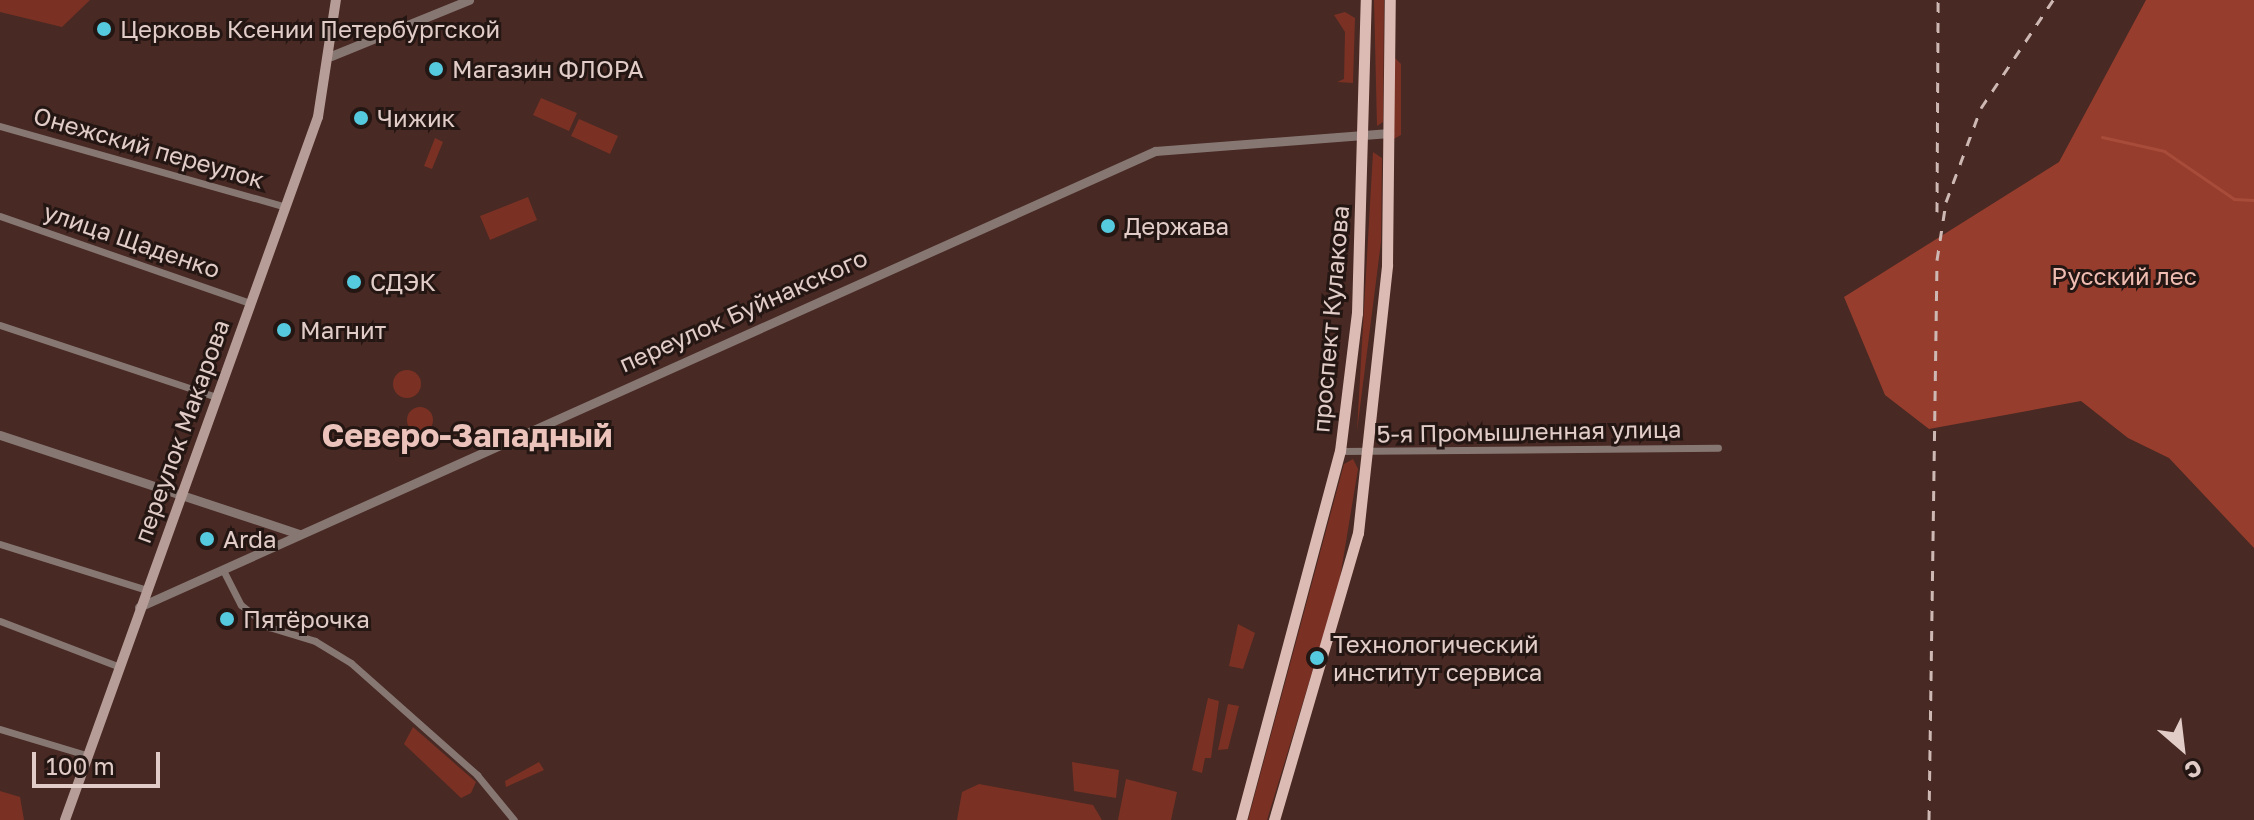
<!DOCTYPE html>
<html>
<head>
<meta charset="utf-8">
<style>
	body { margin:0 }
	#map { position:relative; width:2254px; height:820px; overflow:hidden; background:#482923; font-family:"Golos Text",sans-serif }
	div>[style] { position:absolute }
	.green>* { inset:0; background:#7a3124 }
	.round { border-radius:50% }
	.forest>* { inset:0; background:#973d2d }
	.stream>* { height:3px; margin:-1.5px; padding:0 1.5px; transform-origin:1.5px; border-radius:1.5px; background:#a74b3a }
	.minor>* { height:7px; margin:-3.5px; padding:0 3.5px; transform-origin:3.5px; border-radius:3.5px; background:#877773 }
	.tertiary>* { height:9px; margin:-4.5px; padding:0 4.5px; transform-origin:4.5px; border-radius:4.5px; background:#877773 }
	.secondary>* { height:10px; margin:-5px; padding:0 5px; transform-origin:5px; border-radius:5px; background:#b79d98 }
	.primary>* { height:11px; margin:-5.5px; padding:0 5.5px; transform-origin:5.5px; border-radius:5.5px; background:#dcbbb4 }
	.rail>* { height:3px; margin-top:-1.5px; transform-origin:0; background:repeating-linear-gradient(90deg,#ceb8b3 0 10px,transparent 0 20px) }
	.dots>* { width:22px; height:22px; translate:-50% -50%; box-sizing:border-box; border:4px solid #241613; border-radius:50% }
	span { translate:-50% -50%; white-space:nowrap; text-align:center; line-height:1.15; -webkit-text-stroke:6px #241613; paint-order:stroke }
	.poi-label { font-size:24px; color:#e1ccc8 }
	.left { translate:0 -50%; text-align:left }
	.street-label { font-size:24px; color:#e1ccc8 }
	.park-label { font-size:24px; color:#efbcb1 }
	.district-label { font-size:32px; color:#ebc3bb; font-weight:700 }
	.north { position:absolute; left:2142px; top:708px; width:80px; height:80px; -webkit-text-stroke:6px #241613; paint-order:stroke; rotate:152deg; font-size:22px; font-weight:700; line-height:32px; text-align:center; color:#e1ccc8 }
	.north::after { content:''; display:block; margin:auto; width:28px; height:36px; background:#e1ccc8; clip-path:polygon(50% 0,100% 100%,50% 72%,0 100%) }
	.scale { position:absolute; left:32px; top:752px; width:128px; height:36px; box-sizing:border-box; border:4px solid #e1ccc8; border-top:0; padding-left:10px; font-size:24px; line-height:28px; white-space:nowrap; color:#e1ccc8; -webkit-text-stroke:6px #241613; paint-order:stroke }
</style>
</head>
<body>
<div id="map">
	<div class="green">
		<i style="clip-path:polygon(0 0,90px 0,62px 27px,0 12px)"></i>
		<i style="clip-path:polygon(1374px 0,1384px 0,1383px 122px,1377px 126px)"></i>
		<i style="clip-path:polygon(1345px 12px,1355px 18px,1353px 83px,1337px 82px,1344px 79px,1345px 32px,1334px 15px)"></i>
		<i style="clip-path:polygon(1393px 56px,1401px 64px,1401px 135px,1392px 140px)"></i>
		<i style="clip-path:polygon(541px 98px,577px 113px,569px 131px,533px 115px)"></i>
		<i style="clip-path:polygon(579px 119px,618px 136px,610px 154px,571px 136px)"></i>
		<i style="clip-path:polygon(435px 138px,443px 142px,432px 169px,424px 166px)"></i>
		<i style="clip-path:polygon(1373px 152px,1382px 158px,1381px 242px,1357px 431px)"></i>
		<i style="clip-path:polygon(528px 197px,537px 220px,490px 240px,480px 216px)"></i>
		<i class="round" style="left:393px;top:370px;width:28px;height:28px"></i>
		<i class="round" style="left:407px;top:407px;width:26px;height:26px"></i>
		<i style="clip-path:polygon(1353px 459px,1358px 469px,1339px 584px,1267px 820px,1248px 820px,1344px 464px)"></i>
		<i style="clip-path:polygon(1238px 624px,1255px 633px,1243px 669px,1229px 666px)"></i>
		<i style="clip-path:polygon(1208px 698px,1219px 701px,1211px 758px,1205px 758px,1202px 773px,1192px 770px)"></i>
		<i style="clip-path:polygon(1228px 704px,1239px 706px,1228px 749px,1218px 750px)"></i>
		<i style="clip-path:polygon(413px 727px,476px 782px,471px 793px,461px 798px,404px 744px)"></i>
		<i style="clip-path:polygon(539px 762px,544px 770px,506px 787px,505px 781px)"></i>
		<i style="clip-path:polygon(1072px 762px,1119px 770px,1116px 798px,1074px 791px)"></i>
		<i style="clip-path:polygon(1126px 779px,1177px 792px,1171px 820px,1118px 820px)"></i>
		<i style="clip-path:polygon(979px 784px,1093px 805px,1102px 820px,957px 820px,962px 792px)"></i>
		<i style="clip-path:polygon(0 791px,20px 797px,24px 820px,0 820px)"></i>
	</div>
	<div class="forest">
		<i style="clip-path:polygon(2146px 0,2254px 0,2254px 548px,2169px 458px,2128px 438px,2081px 401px,1929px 429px,1885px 395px,1844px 297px,2059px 162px)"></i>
	</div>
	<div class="stream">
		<i style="left:2102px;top:137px;width:64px;rotate:12.7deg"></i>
		<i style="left:2164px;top:151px;width:85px;rotate:34.4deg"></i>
		<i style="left:2234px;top:199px;width:20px;rotate:3deg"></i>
	</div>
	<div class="minor">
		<i style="left:0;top:126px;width:297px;rotate:15.8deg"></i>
		<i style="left:0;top:216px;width:265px;rotate:19.2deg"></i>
		<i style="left:0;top:325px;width:225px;rotate:18.4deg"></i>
		<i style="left:1340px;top:451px;width:378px;rotate:-0.5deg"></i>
		<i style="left:0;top:544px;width:151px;rotate:17.4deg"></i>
		<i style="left:223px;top:570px;width:39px;rotate:63deg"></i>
		<i style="left:241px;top:605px;width:36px;rotate:38deg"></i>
		<i style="left:269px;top:627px;width:48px;rotate:16.9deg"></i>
		<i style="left:315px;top:641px;width:42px;rotate:31.4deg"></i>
		<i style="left:351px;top:663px;width:169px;rotate:41.6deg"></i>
		<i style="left:477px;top:775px;width:58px;rotate:50.6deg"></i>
		<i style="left:0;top:621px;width:125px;rotate:21deg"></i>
		<i style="left:0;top:729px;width:90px;rotate:16.8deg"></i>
	</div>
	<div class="tertiary">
		<i style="left:331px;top:56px;width:149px;rotate:-22.1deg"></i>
		<i style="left:0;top:435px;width:315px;rotate:18.3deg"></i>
		<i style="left:139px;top:607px;width:1114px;rotate:-24.17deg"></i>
		<i style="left:1155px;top:151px;width:235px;rotate:-4.4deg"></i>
	</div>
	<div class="secondary">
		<i style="left:65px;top:820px;width:747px;rotate:-70.21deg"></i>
		<i style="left:318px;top:117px;width:118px;rotate:-81.3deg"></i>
	</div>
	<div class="primary">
		<i style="left:1241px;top:820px;width:382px;rotate:-75deg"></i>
		<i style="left:1340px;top:451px;width:139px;rotate:-83deg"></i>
		<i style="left:1357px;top:313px;width:313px;rotate:-88.4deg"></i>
		<i style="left:1274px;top:820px;width:299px;rotate:-73.7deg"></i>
		<i style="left:1358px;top:533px;width:270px;rotate:-83.8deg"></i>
		<i style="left:1387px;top:265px;width:265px;rotate:-89.4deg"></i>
	</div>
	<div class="rail">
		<i style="left:1937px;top:212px;width:212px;rotate:-89.7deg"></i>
		<i style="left:1929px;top:820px;width:560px;rotate:-89.18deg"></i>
		<i style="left:1937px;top:260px;width:59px;rotate:-81.2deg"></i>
		<i style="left:1946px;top:202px;width:100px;rotate:-69.6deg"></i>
		<i style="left:1981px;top:108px;width:130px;rotate:-56.3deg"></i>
	</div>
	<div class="dots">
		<i style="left:104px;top:29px;background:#55cadf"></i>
		<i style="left:436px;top:69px;background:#55cadf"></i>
		<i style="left:361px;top:118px;background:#55cadf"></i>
		<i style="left:1108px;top:226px;background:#55cadf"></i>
		<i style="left:354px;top:282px;background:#55cadf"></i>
		<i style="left:284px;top:330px;background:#55cadf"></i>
		<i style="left:207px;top:539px;background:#55cadf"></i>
		<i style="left:227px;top:619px;background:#55cadf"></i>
		<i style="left:1317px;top:658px;background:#55cadf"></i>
	</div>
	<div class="poi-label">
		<span class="left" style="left:120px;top:29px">Церковь Ксении Петербургской</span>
		<span class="left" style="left:452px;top:69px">Магазин ФЛОРА</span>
		<span class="left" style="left:377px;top:118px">Чижик</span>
		<span class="left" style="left:1124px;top:226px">Держава</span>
		<span class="left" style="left:370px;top:282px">СДЭК</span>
		<span class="left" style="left:300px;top:330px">Магнит</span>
		<span class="left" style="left:223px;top:539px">Arda</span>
		<span class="left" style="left:243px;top:619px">Пятёрочка</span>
		<span class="left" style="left:1333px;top:658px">Технологический<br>институт сервиса</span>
	</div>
	<div class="street-label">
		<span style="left:149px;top:147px;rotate:16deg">Онежский переулок</span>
		<span style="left:132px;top:240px;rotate:19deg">улица Щаденко</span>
		<span style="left:743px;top:310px;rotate:-24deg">переулок Буйнакского</span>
		<span style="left:1330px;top:319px;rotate:-85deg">проспект Кулакова</span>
		<span style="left:181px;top:431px;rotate:-70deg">переулок Макарова</span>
		<span style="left:1529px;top:431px;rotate:-1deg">5-я Промышленная улица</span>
	</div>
	<div class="park-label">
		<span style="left:2124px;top:276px">Русский лес</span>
	</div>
	<div class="district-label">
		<span style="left:467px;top:435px">Северо-Западный</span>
	</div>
	<div class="north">С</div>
	<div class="scale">100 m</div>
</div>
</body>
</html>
